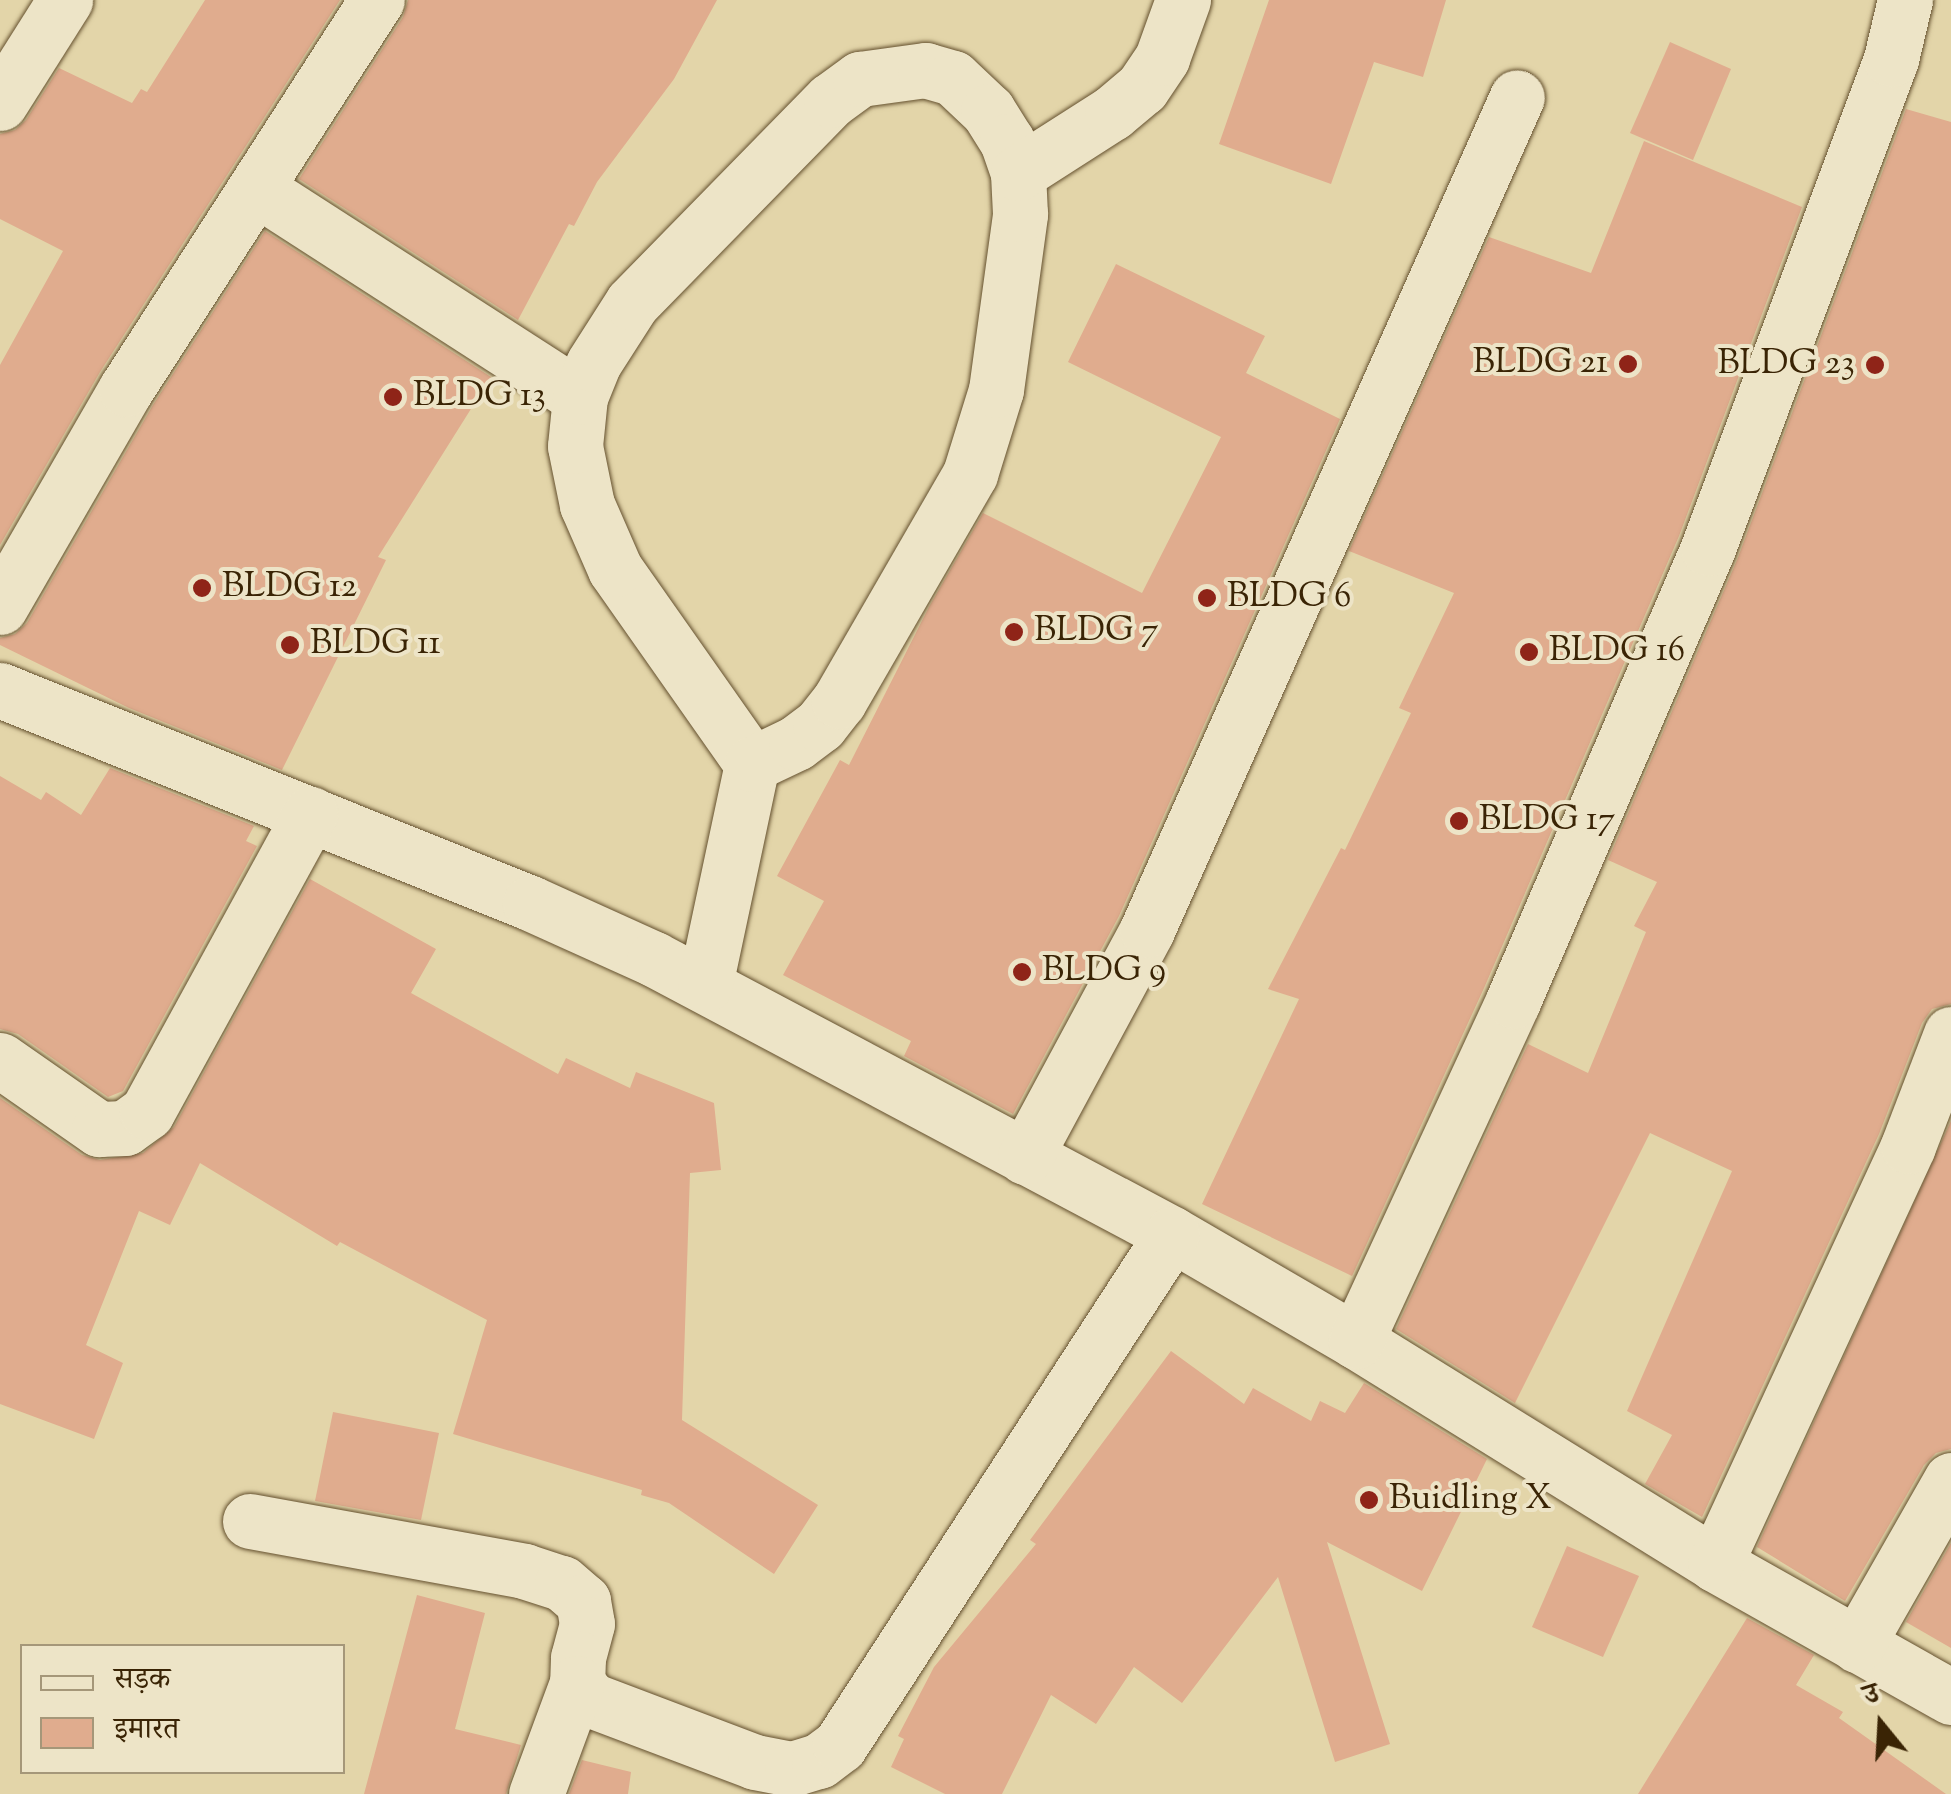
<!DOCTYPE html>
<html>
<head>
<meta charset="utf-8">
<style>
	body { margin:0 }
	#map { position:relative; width:1951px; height:1794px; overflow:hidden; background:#e3d5a9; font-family:"Sorts Mill Goudy","Noto Serif Devanagari",serif }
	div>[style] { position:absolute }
	.building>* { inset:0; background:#e0ac8e }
	.roads { filter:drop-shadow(0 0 2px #64502e) drop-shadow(0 0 2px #64502e) }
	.street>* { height:55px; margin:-27.5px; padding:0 27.5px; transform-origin:27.5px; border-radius:27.5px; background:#ede4c7 }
	.dots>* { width:28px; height:28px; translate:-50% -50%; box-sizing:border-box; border:5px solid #ede4c7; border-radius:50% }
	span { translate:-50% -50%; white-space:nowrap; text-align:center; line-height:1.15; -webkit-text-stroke:8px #ede4c7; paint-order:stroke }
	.poi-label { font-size:35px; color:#3a2405 }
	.right { translate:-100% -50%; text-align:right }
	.left { translate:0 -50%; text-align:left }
	.legend { position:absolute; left:20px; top:1644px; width:325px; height:130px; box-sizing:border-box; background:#ede4c7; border:2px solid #a59779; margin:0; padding:12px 18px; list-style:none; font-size:30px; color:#3a2405 }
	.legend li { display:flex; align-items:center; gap:20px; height:50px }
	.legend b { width:50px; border:2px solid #a59779 }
	.north { position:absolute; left:1831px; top:1674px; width:100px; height:100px; -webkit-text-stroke:8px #ede4c7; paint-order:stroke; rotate:342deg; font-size:28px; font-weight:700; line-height:40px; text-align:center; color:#3a2405 }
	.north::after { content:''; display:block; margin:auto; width:35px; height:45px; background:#3a2405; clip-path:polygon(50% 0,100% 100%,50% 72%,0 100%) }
</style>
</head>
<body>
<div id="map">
	<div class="building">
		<i style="clip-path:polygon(205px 0,340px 0,100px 372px,0 545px,0 365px,63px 251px,0 219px,0 134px,15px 130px,26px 120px,59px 68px,132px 103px,141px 89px,147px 92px)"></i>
		<i style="clip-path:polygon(408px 0,717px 0,674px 79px,597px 182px,574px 226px,569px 224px,518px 320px,299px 179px,403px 17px)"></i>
		<i style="clip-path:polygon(1269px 0,1446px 0,1423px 77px,1374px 62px,1331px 184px,1219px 144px)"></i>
		<i style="clip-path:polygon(1670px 42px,1731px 69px,1693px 160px,1630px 133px)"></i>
		<i style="clip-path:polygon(1906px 109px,1951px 122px,1951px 1004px,1932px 1009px,1922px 1023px,1879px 1134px,1702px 1517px,1645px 1484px,1672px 1435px,1627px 1411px,1732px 1171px,1650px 1133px,1515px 1403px,1396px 1329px,1528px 1044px,1588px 1073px,1646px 932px,1634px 926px,1657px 882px,1608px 860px,1737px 560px)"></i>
		<i style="clip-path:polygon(1644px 141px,1802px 207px,1679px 536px,1484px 988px,1352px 1276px,1202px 1204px,1299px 999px,1268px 989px,1341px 848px,1345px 850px,1411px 713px,1399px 708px,1454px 593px,1349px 551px,1489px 237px,1591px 273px)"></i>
		<i style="clip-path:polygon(265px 231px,491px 377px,378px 557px,386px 560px,282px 770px,129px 708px,0 645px,0 638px,15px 634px,27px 623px,153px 405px)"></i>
		<i style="clip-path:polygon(1116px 264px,1265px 336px,1246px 373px,1340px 419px,1119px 916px,1013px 1114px,904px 1056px,911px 1041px,783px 975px,824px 901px,777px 876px,840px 760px,849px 765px,930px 605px,983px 513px,1142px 593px,1221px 437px,1068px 362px)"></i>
		<i style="clip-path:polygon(110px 768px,254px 826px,246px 841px,257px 846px,123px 1091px,108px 1097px,18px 1034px,0 1029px,0 776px,41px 800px,46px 792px,81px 815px)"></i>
		<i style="clip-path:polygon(310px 879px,436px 949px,411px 993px,558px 1074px,566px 1058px,630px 1088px,636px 1072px,714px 1103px,721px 1170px,690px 1173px,682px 1420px,818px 1505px,774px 1574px,669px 1503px,641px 1495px,642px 1490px,453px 1434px,487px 1320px,340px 1242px,337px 1246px,200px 1163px,170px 1225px,139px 1211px,86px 1345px,123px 1363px,94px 1439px,0 1404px,0 1098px,82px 1155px,100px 1160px,143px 1153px,174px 1127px)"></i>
		<i style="clip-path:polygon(1951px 1121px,1951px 1449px,1936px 1453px,1924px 1465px,1845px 1601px,1757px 1547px)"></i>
		<i style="clip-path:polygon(1171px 1351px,1244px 1404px,1253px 1388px,1311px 1421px,1320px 1401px,1345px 1413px,1364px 1383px,1487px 1459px,1422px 1591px,1327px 1542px,1390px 1744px,1335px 1762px,1278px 1577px,1182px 1703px,1134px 1667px,1096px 1724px,1051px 1695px,1002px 1794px,945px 1794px,891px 1767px,904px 1739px,898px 1736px,934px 1667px,1036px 1544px,1030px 1540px)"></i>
		<i style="clip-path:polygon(333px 1412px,439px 1433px,421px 1520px,315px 1501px)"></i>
		<i style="clip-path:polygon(1951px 1543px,1951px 1648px,1906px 1622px)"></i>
		<i style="clip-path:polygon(1567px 1546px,1639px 1576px,1603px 1657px,1532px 1627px)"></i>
		<i style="clip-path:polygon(417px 1595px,485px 1613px,455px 1729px,521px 1745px,506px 1794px,364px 1794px)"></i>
		<i style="clip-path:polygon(1747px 1618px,1814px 1655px,1796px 1685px,1843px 1712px,1839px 1718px,1946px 1794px,1638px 1794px)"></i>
		<i style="clip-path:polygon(582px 1760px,631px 1772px,628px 1794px,569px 1794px)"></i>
	</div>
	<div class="roads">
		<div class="street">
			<i style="left:0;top:103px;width:122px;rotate:-57.7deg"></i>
			<i style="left:257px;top:189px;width:384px;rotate:32.8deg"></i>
			<i style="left:0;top:607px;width:252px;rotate:-60deg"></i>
			<i style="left:126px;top:389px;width:463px;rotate:-57.2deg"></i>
			<i style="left:0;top:690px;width:571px;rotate:21.89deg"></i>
			<i style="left:530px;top:903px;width:136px;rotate:24.3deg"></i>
			<i style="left:654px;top:959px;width:586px;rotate:27.96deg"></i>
			<i style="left:1172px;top:1234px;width:213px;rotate:30.2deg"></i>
			<i style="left:1356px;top:1341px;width:423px;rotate:31.8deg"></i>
			<i style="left:1715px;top:1564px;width:271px;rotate:29.4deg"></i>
			<i style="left:752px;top:764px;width:238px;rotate:-125.1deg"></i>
			<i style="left:615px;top:569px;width:70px;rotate:-113.6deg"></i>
			<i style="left:587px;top:505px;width:60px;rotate:-101.5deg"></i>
			<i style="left:575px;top:446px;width:49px;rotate:-84.2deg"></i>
			<i style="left:580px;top:397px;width:35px;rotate:-68deg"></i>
			<i style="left:593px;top:364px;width:72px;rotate:-57.4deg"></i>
			<i style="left:632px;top:303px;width:284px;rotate:-45.6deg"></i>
			<i style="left:831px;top:100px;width:36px;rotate:-36deg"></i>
			<i style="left:860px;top:79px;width:66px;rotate:-7.9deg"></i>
			<i style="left:925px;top:70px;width:29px;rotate:16deg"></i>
			<i style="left:953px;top:78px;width:48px;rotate:43.3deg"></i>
			<i style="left:988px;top:111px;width:36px;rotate:58deg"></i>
			<i style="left:1007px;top:141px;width:34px;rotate:71deg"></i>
			<i style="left:705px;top:985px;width:226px;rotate:-78deg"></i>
			<i style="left:752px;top:764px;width:49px;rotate:-25.5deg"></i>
			<i style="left:796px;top:743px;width:30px;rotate:-37deg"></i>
			<i style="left:820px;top:725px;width:31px;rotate:-52deg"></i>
			<i style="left:839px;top:701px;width:262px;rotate:-60deg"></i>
			<i style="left:970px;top:474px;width:88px;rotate:-72.8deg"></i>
			<i style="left:996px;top:390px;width:178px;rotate:-82.2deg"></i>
			<i style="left:1020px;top:214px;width:41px;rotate:-92.8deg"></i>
			<i style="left:1018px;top:173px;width:112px;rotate:-32.6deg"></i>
			<i style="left:1112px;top:113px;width:39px;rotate:-40deg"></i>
			<i style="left:1142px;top:88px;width:36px;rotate:-56deg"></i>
			<i style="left:1162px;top:58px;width:62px;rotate:-70.1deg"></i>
			<i style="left:0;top:1060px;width:121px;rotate:34.9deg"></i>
			<i style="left:99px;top:1129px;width:26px;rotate:-2deg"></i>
			<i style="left:125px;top:1128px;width:27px;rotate:-36deg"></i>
			<i style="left:147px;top:1112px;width:340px;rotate:-61.3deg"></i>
			<i style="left:1025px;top:1157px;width:258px;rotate:-61.7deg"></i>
			<i style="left:1147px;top:930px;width:911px;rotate:-66.05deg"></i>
			<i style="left:1356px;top:1341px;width:374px;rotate:-65.2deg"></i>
			<i style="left:1513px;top:1001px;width:493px;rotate:-66.7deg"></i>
			<i style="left:1708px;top:548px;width:522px;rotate:-69.48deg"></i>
			<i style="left:1891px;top:59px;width:61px;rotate:-76.7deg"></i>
			<i style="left:250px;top:1521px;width:279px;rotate:10.3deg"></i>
			<i style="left:524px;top:1571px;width:40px;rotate:18deg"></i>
			<i style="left:562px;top:1583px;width:28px;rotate:41deg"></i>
			<i style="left:583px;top:1601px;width:23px;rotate:80deg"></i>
			<i style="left:587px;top:1624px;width:35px;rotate:105deg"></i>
			<i style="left:578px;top:1658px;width:25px;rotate:92deg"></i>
			<i style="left:577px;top:1683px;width:22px;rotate:51deg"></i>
			<i style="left:591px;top:1700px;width:175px;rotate:20.7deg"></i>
			<i style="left:755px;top:1762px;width:38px;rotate:11deg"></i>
			<i style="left:792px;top:1769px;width:28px;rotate:-17deg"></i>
			<i style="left:819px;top:1761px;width:26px;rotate:-37deg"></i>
			<i style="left:840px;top:1745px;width:609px;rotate:-56.99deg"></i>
			<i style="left:1715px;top:1564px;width:460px;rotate:-65.2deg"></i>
			<i style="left:1908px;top:1146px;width:120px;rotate:-69deg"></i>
			<i style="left:1857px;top:1645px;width:190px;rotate:-60.3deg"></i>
			<i style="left:536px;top:1794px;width:118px;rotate:-69.7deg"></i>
		</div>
	</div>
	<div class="dots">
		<i style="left:1628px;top:364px;background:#8f2418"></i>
		<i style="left:1875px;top:365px;background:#8f2418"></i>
		<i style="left:393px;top:397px;background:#8f2418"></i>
		<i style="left:202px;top:588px;background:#8f2418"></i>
		<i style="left:1207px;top:598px;background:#8f2418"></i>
		<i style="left:1014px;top:632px;background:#8f2418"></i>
		<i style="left:290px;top:645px;background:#8f2418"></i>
		<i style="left:1529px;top:652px;background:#8f2418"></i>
		<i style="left:1459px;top:821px;background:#8f2418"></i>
		<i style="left:1022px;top:972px;background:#8f2418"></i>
		<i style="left:1369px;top:1500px;background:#8f2418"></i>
	</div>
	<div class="poi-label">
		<span class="right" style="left:1608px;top:364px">BLDG 21</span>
		<span class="right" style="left:1855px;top:365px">BLDG 23</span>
		<span class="left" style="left:413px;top:397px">BLDG 13</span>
		<span class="left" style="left:222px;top:588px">BLDG 12</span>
		<span class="left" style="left:1227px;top:598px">BLDG 6</span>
		<span class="left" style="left:1034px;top:632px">BLDG 7</span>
		<span class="left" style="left:310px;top:645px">BLDG 11</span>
		<span class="left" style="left:1549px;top:652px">BLDG 16</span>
		<span class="left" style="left:1479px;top:821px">BLDG 17</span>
		<span class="left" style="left:1042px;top:972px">BLDG 9</span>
		<span class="left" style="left:1389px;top:1500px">Buidling X</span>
	</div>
	<ul class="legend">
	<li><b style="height:12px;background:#ede4c7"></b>सड़क</li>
	<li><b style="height:28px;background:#e0ac8e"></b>इमारत</li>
	</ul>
	<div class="north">उ</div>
</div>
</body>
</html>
